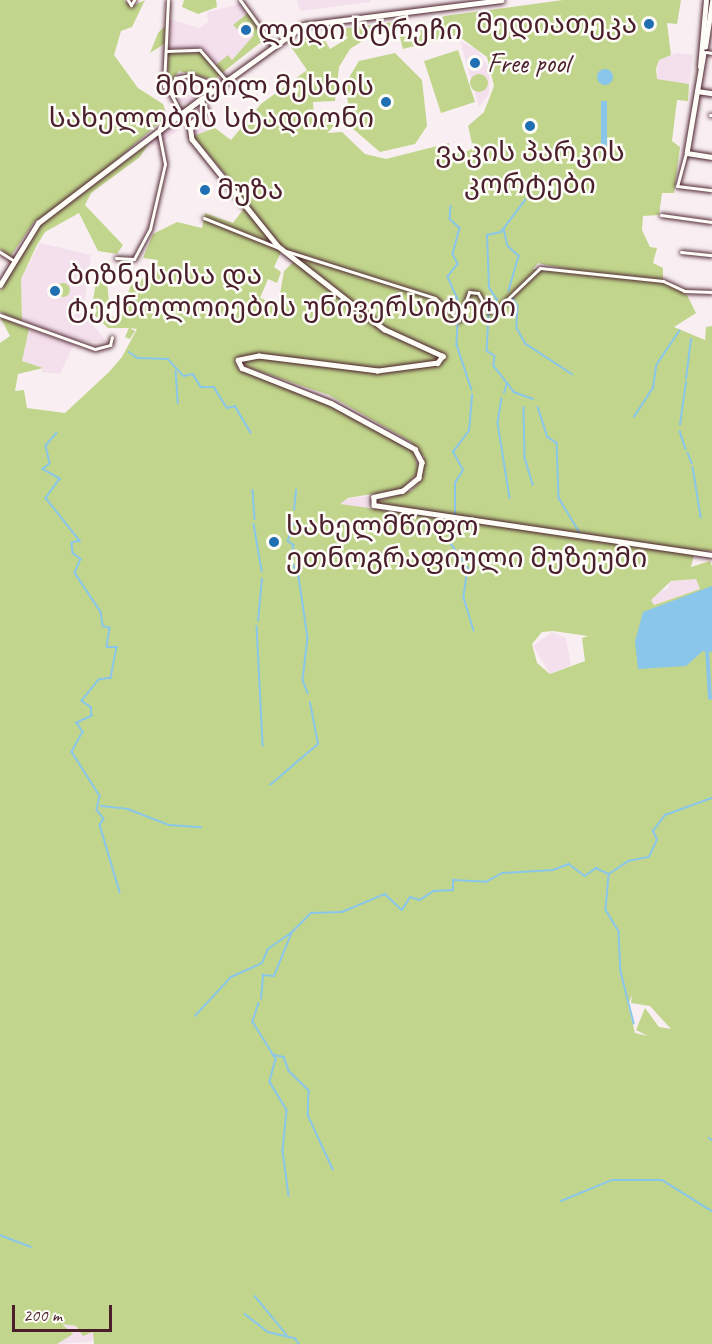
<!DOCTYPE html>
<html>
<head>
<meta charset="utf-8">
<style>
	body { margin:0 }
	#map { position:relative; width:712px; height:1344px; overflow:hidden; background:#f9eff2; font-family:Caveat,"Noto Sans Georgian",sans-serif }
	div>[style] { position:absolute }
	.built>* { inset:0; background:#f4dfed }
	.round { border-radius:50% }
	.green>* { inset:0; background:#c1d68c }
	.water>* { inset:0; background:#8ac6ea }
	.stream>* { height:1.5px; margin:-0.75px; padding:0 0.75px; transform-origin:0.75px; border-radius:0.75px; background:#8ac6ea }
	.canal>* { height:4px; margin:-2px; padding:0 2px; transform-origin:2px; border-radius:2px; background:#8ac6ea }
	.roads { filter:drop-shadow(0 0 2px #4a1f2b) drop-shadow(0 0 2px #4a1f2b) }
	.street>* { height:3px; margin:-1.5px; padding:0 1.5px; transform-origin:1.5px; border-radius:1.5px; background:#fdfcf7 }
	.secondary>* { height:4.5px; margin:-2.25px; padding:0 2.25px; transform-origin:2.25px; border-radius:2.25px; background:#fdfcf7 }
	.dots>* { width:16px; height:16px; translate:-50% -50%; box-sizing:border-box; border:3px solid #fdfcf7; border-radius:50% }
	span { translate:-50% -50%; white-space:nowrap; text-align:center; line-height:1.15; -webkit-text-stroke:5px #fdfcf7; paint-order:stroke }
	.poi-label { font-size:28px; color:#4a1f2b }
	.right { translate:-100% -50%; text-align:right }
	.left { translate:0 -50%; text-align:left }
	.scale { position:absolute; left:12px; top:1305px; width:100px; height:27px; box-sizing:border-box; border:3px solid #4a1f2b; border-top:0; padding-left:8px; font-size:18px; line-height:21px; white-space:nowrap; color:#4a1f2b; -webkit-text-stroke:4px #fdfcf7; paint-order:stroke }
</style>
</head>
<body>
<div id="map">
	<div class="built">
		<i style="clip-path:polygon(297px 0,371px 0,371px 2px,300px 11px)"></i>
		<i style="clip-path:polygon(240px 4px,255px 35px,231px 60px,228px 55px,216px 65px,203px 48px,169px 49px,169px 19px,199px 28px,208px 22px,207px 12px)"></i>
		<i style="clip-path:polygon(460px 41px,478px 50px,490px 70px,489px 94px,479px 107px)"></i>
		<i style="clip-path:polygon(677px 53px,693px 55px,689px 84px,657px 79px,658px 60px)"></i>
		<i class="round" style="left:173px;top:77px;width:26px;height:26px"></i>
		<i style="clip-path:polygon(202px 106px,215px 128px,193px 136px,183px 127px,156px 146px,149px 143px)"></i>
		<i style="clip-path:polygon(40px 243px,91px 255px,83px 313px,107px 342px,75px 341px,22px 322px,21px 279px)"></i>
		<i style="clip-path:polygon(29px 329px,74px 344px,60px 374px,41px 372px,43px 368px,22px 361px)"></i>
		<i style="clip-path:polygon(367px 496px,368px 511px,340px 504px,341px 500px)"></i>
		<i style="clip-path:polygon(696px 579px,700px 589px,654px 605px,651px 601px,650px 596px,669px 588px,668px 582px)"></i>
		<i style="clip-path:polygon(552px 632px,566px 638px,571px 666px,550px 674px,533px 646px)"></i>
		<i style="clip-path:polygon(62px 1324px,76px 1326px,83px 1336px,93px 1332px,98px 1341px,57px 1344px,70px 1331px)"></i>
	</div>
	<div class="green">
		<i style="clip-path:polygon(0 0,124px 0,131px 7px,145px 0,132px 27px,121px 31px,114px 55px,138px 88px,163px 104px,167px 116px,81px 191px,34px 222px,10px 257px,0 249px)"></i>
		<i style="clip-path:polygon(184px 0,216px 0,217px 7px,198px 14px,182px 7px)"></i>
		<i style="clip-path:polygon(evenodd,563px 0,681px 0,677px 24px,667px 23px,671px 55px,659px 60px,656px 69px,657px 79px,689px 84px,688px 101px,677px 100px,672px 141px,680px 147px,674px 193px,662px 193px,659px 215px,643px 216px,642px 230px,650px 247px,657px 248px,653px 263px,663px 268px,663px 281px,687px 295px,696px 313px,674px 327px,705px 340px,706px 327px,712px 326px,712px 551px,695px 551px,691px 567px,710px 561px,712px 566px,712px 1344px,94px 1344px,93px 1332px,83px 1336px,76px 1326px,62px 1324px,73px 1334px,57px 1344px,0 1344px,0 343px,10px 336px,0 317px,29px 329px,22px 361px,43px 368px,18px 374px,15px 391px,24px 390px,27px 408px,65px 413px,109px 372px,122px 357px,137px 329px,130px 328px,135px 331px,130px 339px,125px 337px,129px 328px,108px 328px,91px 312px,98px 271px,107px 280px,110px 317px,120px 319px,130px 287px,138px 278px,156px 280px,158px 260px,143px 258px,153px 234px,177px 222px,202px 228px,205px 213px,233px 223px,245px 207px,230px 193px,237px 188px,193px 136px,215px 128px,231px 140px,261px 104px,307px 70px,289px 44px,320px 32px,330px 49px,348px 38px,340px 29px,395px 22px,395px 30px,372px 35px,350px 49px,339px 67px,335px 101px,313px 102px,314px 119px,323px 114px,334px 126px,327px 133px,342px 132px,365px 154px,386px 159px,449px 143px,450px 152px,468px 151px,473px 148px,468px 126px,484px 112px,494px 86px,487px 57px,457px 35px,403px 49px,400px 37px,429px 28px,444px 16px,563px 0,281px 252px,293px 262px,284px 271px,278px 305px,260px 298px,268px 279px,277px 283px,281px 272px,274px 267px,281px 252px,563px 0,538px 263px,574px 271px,573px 271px,533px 269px,538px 263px,563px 0,235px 363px,329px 395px,411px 442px,424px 457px,421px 480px,411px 491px,375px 502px,440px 518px,340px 504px,348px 498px,402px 489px,419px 472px,414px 451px,335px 407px,239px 370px,235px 363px,563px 0,696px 579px,700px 589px,654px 605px,651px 600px,671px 581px,696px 579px,563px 0,553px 631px,588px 636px,601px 632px,582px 638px,585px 661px,550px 674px,537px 663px,532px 644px,542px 632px,553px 631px,563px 0,632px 995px,631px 1003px,650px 1006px,671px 1029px,659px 1027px,645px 1008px,636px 1030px,648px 1036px,635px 1033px,628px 1005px,632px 995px)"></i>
		<i style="clip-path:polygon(248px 13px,265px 39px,222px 73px,216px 65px,228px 55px,232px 60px,254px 35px,245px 23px,237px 29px,233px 25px)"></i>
		<i style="clip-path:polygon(165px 26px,164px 44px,150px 53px,158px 33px)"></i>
		<i style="clip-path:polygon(458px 50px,475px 102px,441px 113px,424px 61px)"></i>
		<i style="clip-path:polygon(168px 53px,201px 53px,220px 75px,214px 80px,179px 71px,167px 87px)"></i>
		<i style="clip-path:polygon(395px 53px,422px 80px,427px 126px,415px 144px,380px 152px,352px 128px,345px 84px,359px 61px)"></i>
		<i class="round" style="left:470px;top:74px;width:18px;height:18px"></i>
		<i style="clip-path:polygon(149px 143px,140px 157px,91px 193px,85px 205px,123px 245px,117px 254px,98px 251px,79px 213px,45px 232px,37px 245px,21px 279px,22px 322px,0 312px,0 291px,37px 228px)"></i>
		<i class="round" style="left:56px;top:283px;width:14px;height:14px"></i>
	</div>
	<div class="water">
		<i class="round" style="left:597px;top:69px;width:16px;height:16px"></i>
		<i style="clip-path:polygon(601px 101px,607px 101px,607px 159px,601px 159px)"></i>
		<i style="clip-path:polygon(712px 586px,712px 652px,703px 651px,686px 666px,638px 669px,635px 641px,643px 612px)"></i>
	</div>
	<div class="stream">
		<i style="left:451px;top:206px;width:13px;rotate:94deg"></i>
		<i style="left:450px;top:219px;width:13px;rotate:42deg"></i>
		<i style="left:460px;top:228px;width:27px;rotate:105deg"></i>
		<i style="left:453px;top:254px;width:11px;rotate:63deg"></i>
		<i style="left:458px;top:264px;width:16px;rotate:128deg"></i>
		<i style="left:448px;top:277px;width:24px;rotate:66deg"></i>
		<i style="left:458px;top:299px;width:18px;rotate:90deg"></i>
		<i style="left:504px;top:229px;width:17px;rotate:77deg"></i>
		<i style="left:508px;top:246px;width:15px;rotate:42deg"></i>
		<i style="left:519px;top:256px;width:36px;rotate:106deg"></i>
		<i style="left:513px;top:298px;width:9px;rotate:58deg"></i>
		<i style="left:518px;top:306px;width:22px;rotate:93deg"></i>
		<i style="left:517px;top:328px;width:18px;rotate:61deg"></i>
		<i style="left:526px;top:344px;width:55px;rotate:33.1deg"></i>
		<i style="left:491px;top:307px;width:9px;rotate:-49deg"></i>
		<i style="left:497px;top:300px;width:14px;rotate:-124deg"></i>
		<i style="left:489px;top:288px;width:53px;rotate:-92.2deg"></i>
		<i style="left:487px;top:235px;width:14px;rotate:-12deg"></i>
		<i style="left:501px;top:232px;width:40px;rotate:-53deg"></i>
		<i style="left:489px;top:314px;width:37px;rotate:93deg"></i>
		<i style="left:487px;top:351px;width:9px;rotate:32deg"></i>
		<i style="left:495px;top:356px;width:10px;rotate:96deg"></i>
		<i style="left:494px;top:366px;width:33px;rotate:52deg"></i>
		<i style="left:514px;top:392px;width:20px;rotate:20deg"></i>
		<i style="left:458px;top:324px;width:21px;rotate:93deg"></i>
		<i style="left:457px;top:345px;width:47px;rotate:71.6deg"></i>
		<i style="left:129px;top:352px;width:11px;rotate:34deg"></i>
		<i style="left:138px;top:358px;width:30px;rotate:2deg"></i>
		<i style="left:168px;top:359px;width:23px;rotate:47deg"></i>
		<i style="left:184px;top:376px;width:9px;rotate:-13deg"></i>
		<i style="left:193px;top:374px;width:15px;rotate:58deg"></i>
		<i style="left:201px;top:387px;width:13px"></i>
		<i style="left:214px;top:387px;width:25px;rotate:58deg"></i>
		<i style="left:227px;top:408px;width:8px;rotate:-14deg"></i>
		<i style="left:235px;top:406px;width:31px;rotate:59deg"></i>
		<i style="left:657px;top:364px;width:40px;rotate:-56deg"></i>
		<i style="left:176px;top:371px;width:32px;rotate:86deg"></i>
		<i style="left:686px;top:379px;width:40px;rotate:-82.9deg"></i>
		<i style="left:504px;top:393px;width:10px;rotate:-73deg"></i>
		<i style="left:502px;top:398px;width:25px;rotate:99deg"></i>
		<i style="left:498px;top:423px;width:76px;rotate:80.9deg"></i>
		<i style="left:524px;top:407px;width:51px;rotate:88.9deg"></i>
		<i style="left:525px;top:458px;width:28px;rotate:73deg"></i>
		<i style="left:538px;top:407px;width:32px;rotate:72deg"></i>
		<i style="left:548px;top:437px;width:11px;rotate:34deg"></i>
		<i style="left:557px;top:443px;width:55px;rotate:87.9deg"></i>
		<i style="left:559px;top:498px;width:39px;rotate:59deg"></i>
		<i style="left:634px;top:417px;width:35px;rotate:-57deg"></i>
		<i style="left:653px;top:388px;width:22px;rotate:-82deg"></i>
		<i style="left:680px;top:425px;width:43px;rotate:-82.1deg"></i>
		<i style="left:680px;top:431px;width:19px;rotate:72deg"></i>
		<i style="left:57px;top:433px;width:17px;rotate:130deg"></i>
		<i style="left:46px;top:446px;width:18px;rotate:77deg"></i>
		<i style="left:50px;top:464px;width:9px;rotate:144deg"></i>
		<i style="left:43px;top:469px;width:20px;rotate:30deg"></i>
		<i style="left:60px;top:479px;width:24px;rotate:126deg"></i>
		<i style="left:46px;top:498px;width:55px;rotate:51.7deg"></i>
		<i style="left:80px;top:541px;width:8px;rotate:166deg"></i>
		<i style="left:72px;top:543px;width:10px;rotate:84deg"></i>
		<i style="left:73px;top:553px;width:10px;rotate:37deg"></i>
		<i style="left:81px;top:559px;width:15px;rotate:113deg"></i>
		<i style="left:75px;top:573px;width:47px;rotate:56.3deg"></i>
		<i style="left:101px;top:612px;width:14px;rotate:82deg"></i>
		<i style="left:103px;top:626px;width:7px;rotate:16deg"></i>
		<i style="left:110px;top:628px;width:19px;rotate:99deg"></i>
		<i style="left:107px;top:647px;width:10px"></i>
		<i style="left:117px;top:647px;width:32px;rotate:101deg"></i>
		<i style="left:111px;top:678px;width:12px;rotate:171deg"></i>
		<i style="left:99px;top:680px;width:27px;rotate:129deg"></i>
		<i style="left:82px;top:701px;width:11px;rotate:34deg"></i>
		<i style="left:91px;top:707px;width:9px;rotate:84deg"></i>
		<i style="left:92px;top:716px;width:17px;rotate:155deg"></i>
		<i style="left:77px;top:723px;width:11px;rotate:56deg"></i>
		<i style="left:83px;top:732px;width:23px;rotate:119deg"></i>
		<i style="left:72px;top:752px;width:52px;rotate:57.5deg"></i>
		<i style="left:100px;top:796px;width:14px;rotate:102deg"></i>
		<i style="left:97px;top:810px;width:11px;rotate:52deg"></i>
		<i style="left:104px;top:819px;width:7px;rotate:124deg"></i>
		<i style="left:100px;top:825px;width:70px;rotate:73.4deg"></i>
		<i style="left:688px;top:453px;width:11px;rotate:68deg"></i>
		<i style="left:693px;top:467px;width:51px;rotate:80.9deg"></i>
		<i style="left:253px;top:490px;width:29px;rotate:86deg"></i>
		<i style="left:294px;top:510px;width:20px;rotate:-84deg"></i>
		<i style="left:455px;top:516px;width:33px;rotate:-90deg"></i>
		<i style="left:455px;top:483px;width:15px;rotate:-58deg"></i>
		<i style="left:463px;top:470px;width:21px;rotate:-119deg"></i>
		<i style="left:453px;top:452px;width:26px;rotate:-53deg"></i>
		<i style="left:469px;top:431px;width:36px;rotate:-85deg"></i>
		<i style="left:294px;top:523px;width:19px;rotate:108deg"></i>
		<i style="left:288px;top:541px;width:7px;rotate:34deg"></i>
		<i style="left:294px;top:545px;width:14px;rotate:102deg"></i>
		<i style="left:291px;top:559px;width:20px;rotate:66deg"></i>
		<i style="left:299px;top:577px;width:62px;rotate:81.6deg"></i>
		<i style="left:308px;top:638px;width:42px;rotate:96.8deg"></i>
		<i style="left:303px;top:680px;width:14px;rotate:69deg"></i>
		<i style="left:254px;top:524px;width:48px;rotate:80.3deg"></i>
		<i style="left:453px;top:525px;width:17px;rotate:100deg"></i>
		<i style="left:450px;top:542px;width:32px;rotate:55deg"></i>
		<i style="left:468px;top:568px;width:30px;rotate:98deg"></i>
		<i style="left:464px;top:598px;width:34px;rotate:73deg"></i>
		<i style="left:258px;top:621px;width:42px;rotate:-84.6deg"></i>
		<i style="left:257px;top:626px;width:120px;rotate:87.1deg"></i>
		<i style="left:270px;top:785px;width:63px;rotate:-40.5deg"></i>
		<i style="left:318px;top:744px;width:42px;rotate:-101deg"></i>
		<i style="left:101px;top:806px;width:27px;rotate:6deg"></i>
		<i style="left:128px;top:809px;width:44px;rotate:21.3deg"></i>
		<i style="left:169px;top:825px;width:32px;rotate:4deg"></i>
		<i style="left:609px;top:875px;width:35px;rotate:95deg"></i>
		<i style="left:606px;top:910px;width:26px;rotate:59deg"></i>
		<i style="left:619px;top:934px;width:38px;rotate:87deg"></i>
		<i style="left:621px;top:972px;width:53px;rotate:75.7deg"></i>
		<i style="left:261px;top:999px;width:24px;rotate:-85deg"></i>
		<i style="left:263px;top:975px;width:11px;rotate:5deg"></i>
		<i style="left:274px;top:976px;width:48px;rotate:-67.8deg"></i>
		<i style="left:292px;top:932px;width:27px;rotate:-45deg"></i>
		<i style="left:311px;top:913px;width:31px;rotate:-2deg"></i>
		<i style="left:342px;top:912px;width:47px;rotate:-22.7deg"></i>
		<i style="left:385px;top:894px;width:23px;rotate:43deg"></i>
		<i style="left:402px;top:910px;width:15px;rotate:-58deg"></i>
		<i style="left:410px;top:897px;width:10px;rotate:17deg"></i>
		<i style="left:420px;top:900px;width:17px;rotate:-33deg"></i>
		<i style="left:434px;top:891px;width:19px;rotate:-3deg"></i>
		<i style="left:453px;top:890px;width:10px;rotate:-90deg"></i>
		<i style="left:453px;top:880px;width:33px;rotate:3deg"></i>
		<i style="left:486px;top:882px;width:18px;rotate:-29deg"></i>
		<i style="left:502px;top:873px;width:51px;rotate:-3.4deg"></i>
		<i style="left:553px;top:870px;width:17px;rotate:-21deg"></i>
		<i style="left:569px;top:864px;width:20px;rotate:37deg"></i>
		<i style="left:585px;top:876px;width:14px;rotate:-36deg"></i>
		<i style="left:596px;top:868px;width:14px;rotate:25deg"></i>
		<i style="left:609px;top:874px;width:23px;rotate:-34deg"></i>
		<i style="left:628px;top:861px;width:21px;rotate:-11deg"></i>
		<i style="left:649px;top:857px;width:19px;rotate:-65deg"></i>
		<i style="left:657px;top:840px;width:10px;rotate:-114deg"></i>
		<i style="left:653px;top:831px;width:20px;rotate:-53deg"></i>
		<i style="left:665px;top:815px;width:50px;rotate:-19.9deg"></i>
		<i style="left:259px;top:1003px;width:20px;rotate:108deg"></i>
		<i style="left:253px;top:1022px;width:44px;rotate:58.1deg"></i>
		<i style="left:276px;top:1059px;width:24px;rotate:105deg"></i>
		<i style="left:270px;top:1082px;width:33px;rotate:59deg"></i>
		<i style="left:287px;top:1110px;width:41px;rotate:95.6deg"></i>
		<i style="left:283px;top:1151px;width:45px;rotate:82.4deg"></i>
		<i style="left:195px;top:1016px;width:53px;rotate:-47.3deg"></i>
		<i style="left:231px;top:977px;width:34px;rotate:-24deg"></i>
		<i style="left:262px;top:963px;width:15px;rotate:-67deg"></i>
		<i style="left:268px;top:949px;width:29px;rotate:-35deg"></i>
		<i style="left:274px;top:1055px;width:10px;rotate:11deg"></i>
		<i style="left:284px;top:1057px;width:15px;rotate:70deg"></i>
		<i style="left:289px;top:1071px;width:28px;rotate:44deg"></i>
		<i style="left:309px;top:1090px;width:25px;rotate:92deg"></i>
		<i style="left:308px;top:1115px;width:60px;rotate:65.2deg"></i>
		<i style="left:709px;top:1138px;width:4px;rotate:34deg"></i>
		<i style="left:561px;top:1201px;width:55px;rotate:-22.4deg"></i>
		<i style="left:612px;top:1180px;width:50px"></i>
		<i style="left:662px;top:1180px;width:59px;rotate:31.8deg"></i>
		<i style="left:0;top:1235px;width:33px;rotate:21deg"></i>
		<i style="left:255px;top:1296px;width:50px;rotate:50.6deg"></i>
		<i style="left:245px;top:1314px;width:29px;rotate:38deg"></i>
		<i style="left:268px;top:1332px;width:28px;rotate:13deg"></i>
		<i style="left:295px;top:1338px;width:7px;rotate:56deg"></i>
	</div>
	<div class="canal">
		<i style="left:707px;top:649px;width:49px;rotate:86.5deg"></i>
	</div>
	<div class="roads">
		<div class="street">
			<i style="left:128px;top:0;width:6px;rotate:59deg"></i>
			<i style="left:131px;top:5px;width:6px;rotate:-59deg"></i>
			<i style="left:168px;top:0;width:86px;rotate:92.7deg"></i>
			<i style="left:164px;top:86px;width:8px;rotate:45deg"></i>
			<i style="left:240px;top:0;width:54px;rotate:54deg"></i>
			<i style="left:166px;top:51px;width:34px;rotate:-2deg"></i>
			<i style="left:200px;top:50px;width:40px;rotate:49deg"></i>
			<i style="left:706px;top:52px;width:6px;rotate:9deg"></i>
			<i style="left:181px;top:113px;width:24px;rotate:-118deg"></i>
			<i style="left:170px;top:92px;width:15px;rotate:-70deg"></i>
			<i style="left:175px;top:78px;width:15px;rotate:-11deg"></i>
			<i style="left:190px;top:75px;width:30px;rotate:21deg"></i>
			<i style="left:710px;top:115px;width:2px"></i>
			<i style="left:686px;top:153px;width:34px;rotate:105deg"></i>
			<i style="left:677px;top:186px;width:35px;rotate:7deg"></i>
			<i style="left:661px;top:215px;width:51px;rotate:7.8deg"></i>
			<i style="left:204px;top:218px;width:81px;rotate:21.8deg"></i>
			<i style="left:286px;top:251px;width:156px;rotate:17.5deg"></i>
			<i style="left:435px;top:298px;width:33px;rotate:43deg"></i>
			<i style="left:459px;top:320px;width:30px;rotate:-70deg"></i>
			<i style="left:469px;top:292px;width:9px;rotate:6deg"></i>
			<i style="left:478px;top:293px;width:21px;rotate:61deg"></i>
			<i style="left:488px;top:311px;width:7px"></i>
			<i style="left:495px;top:311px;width:62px;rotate:-43.7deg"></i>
			<i style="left:540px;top:268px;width:124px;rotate:6deg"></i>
			<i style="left:663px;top:281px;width:23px;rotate:25deg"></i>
			<i style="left:684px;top:291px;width:28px;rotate:2deg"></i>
			<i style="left:0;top:252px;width:15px;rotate:32deg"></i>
			<i style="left:681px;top:252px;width:31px;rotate:6deg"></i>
			<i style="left:116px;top:258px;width:18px;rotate:3deg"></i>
			<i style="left:134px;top:259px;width:34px;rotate:-62deg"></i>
			<i style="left:150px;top:229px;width:67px;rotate:-77deg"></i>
			<i style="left:165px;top:164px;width:33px;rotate:-101deg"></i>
			<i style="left:0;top:315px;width:101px;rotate:19.7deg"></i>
			<i style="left:95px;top:349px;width:16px;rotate:-15deg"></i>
			<i style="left:110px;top:345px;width:8px;rotate:-76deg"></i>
		</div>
		<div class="secondary">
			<i style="left:705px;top:47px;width:46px;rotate:-81.2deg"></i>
			<i style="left:704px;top:53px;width:101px;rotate:99.6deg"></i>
			<i style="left:687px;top:153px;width:25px;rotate:9deg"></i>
			<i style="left:700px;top:67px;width:67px;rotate:-84.9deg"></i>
			<i style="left:697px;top:91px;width:15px;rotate:8deg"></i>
			<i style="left:201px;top:99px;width:13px;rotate:67deg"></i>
			<i style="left:206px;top:111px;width:21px;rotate:139deg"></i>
			<i style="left:190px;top:125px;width:14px;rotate:82deg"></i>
			<i style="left:192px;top:139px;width:137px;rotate:51.2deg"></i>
			<i style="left:278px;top:246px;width:135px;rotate:38.1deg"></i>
			<i style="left:384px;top:329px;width:65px;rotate:24.6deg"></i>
			<i style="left:443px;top:356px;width:9px;rotate:126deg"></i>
			<i style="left:438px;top:363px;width:61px;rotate:172.4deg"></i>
			<i style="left:378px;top:371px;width:120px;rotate:-172.8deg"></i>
			<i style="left:259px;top:356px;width:21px;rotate:169deg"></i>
			<i style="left:238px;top:360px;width:9px;rotate:63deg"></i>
			<i style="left:242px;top:368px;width:96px;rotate:21.5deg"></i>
			<i style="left:331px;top:403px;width:96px;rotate:28.7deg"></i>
			<i style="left:415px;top:449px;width:15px;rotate:62deg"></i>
			<i style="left:422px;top:462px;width:16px;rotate:101deg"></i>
			<i style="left:419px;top:478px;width:21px;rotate:141deg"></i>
			<i style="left:403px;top:491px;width:30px;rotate:168deg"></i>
			<i style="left:374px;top:497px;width:8px;rotate:90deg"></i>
			<i style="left:374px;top:505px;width:342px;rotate:8.4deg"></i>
			<i style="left:171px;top:121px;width:164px;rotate:-35.8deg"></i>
			<i style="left:304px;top:25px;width:199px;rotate:-7.2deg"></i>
			<i style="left:0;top:285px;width:73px;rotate:-58.5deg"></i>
			<i style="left:38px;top:223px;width:205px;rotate:-37.3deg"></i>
		</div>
	</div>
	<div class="dots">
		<i style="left:649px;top:24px;background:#1f6fb2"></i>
		<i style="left:246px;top:30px;background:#1f6fb2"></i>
		<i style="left:475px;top:63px;background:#1f6fb2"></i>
		<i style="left:386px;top:102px;background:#1f6fb2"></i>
		<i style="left:530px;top:126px;background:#1f6fb2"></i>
		<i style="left:205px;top:190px;background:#1f6fb2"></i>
		<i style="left:55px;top:291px;background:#1f6fb2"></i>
		<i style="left:274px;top:542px;background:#1f6fb2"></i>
	</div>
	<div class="poi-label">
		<span class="right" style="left:637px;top:24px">მედიათეკა</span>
		<span class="left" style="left:258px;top:30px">ლედი სტრეჩი</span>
		<span class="left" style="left:487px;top:63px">Free pool</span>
		<span class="right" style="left:374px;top:102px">მიხეილ მესხის<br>სახელობის სტადიონი</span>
		<span style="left:530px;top:168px">ვაკის პარკის<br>კორტები</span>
		<span class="left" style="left:217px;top:190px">მუზა</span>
		<span class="left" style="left:67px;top:291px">ბიზნესისა და<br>ტექნოლოიების უნივერსიტეტი</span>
		<span class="left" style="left:286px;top:542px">სახელმწიფო<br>ეთნოგრაფიული მუზეუმი</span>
	</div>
	<div class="scale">200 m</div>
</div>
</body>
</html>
